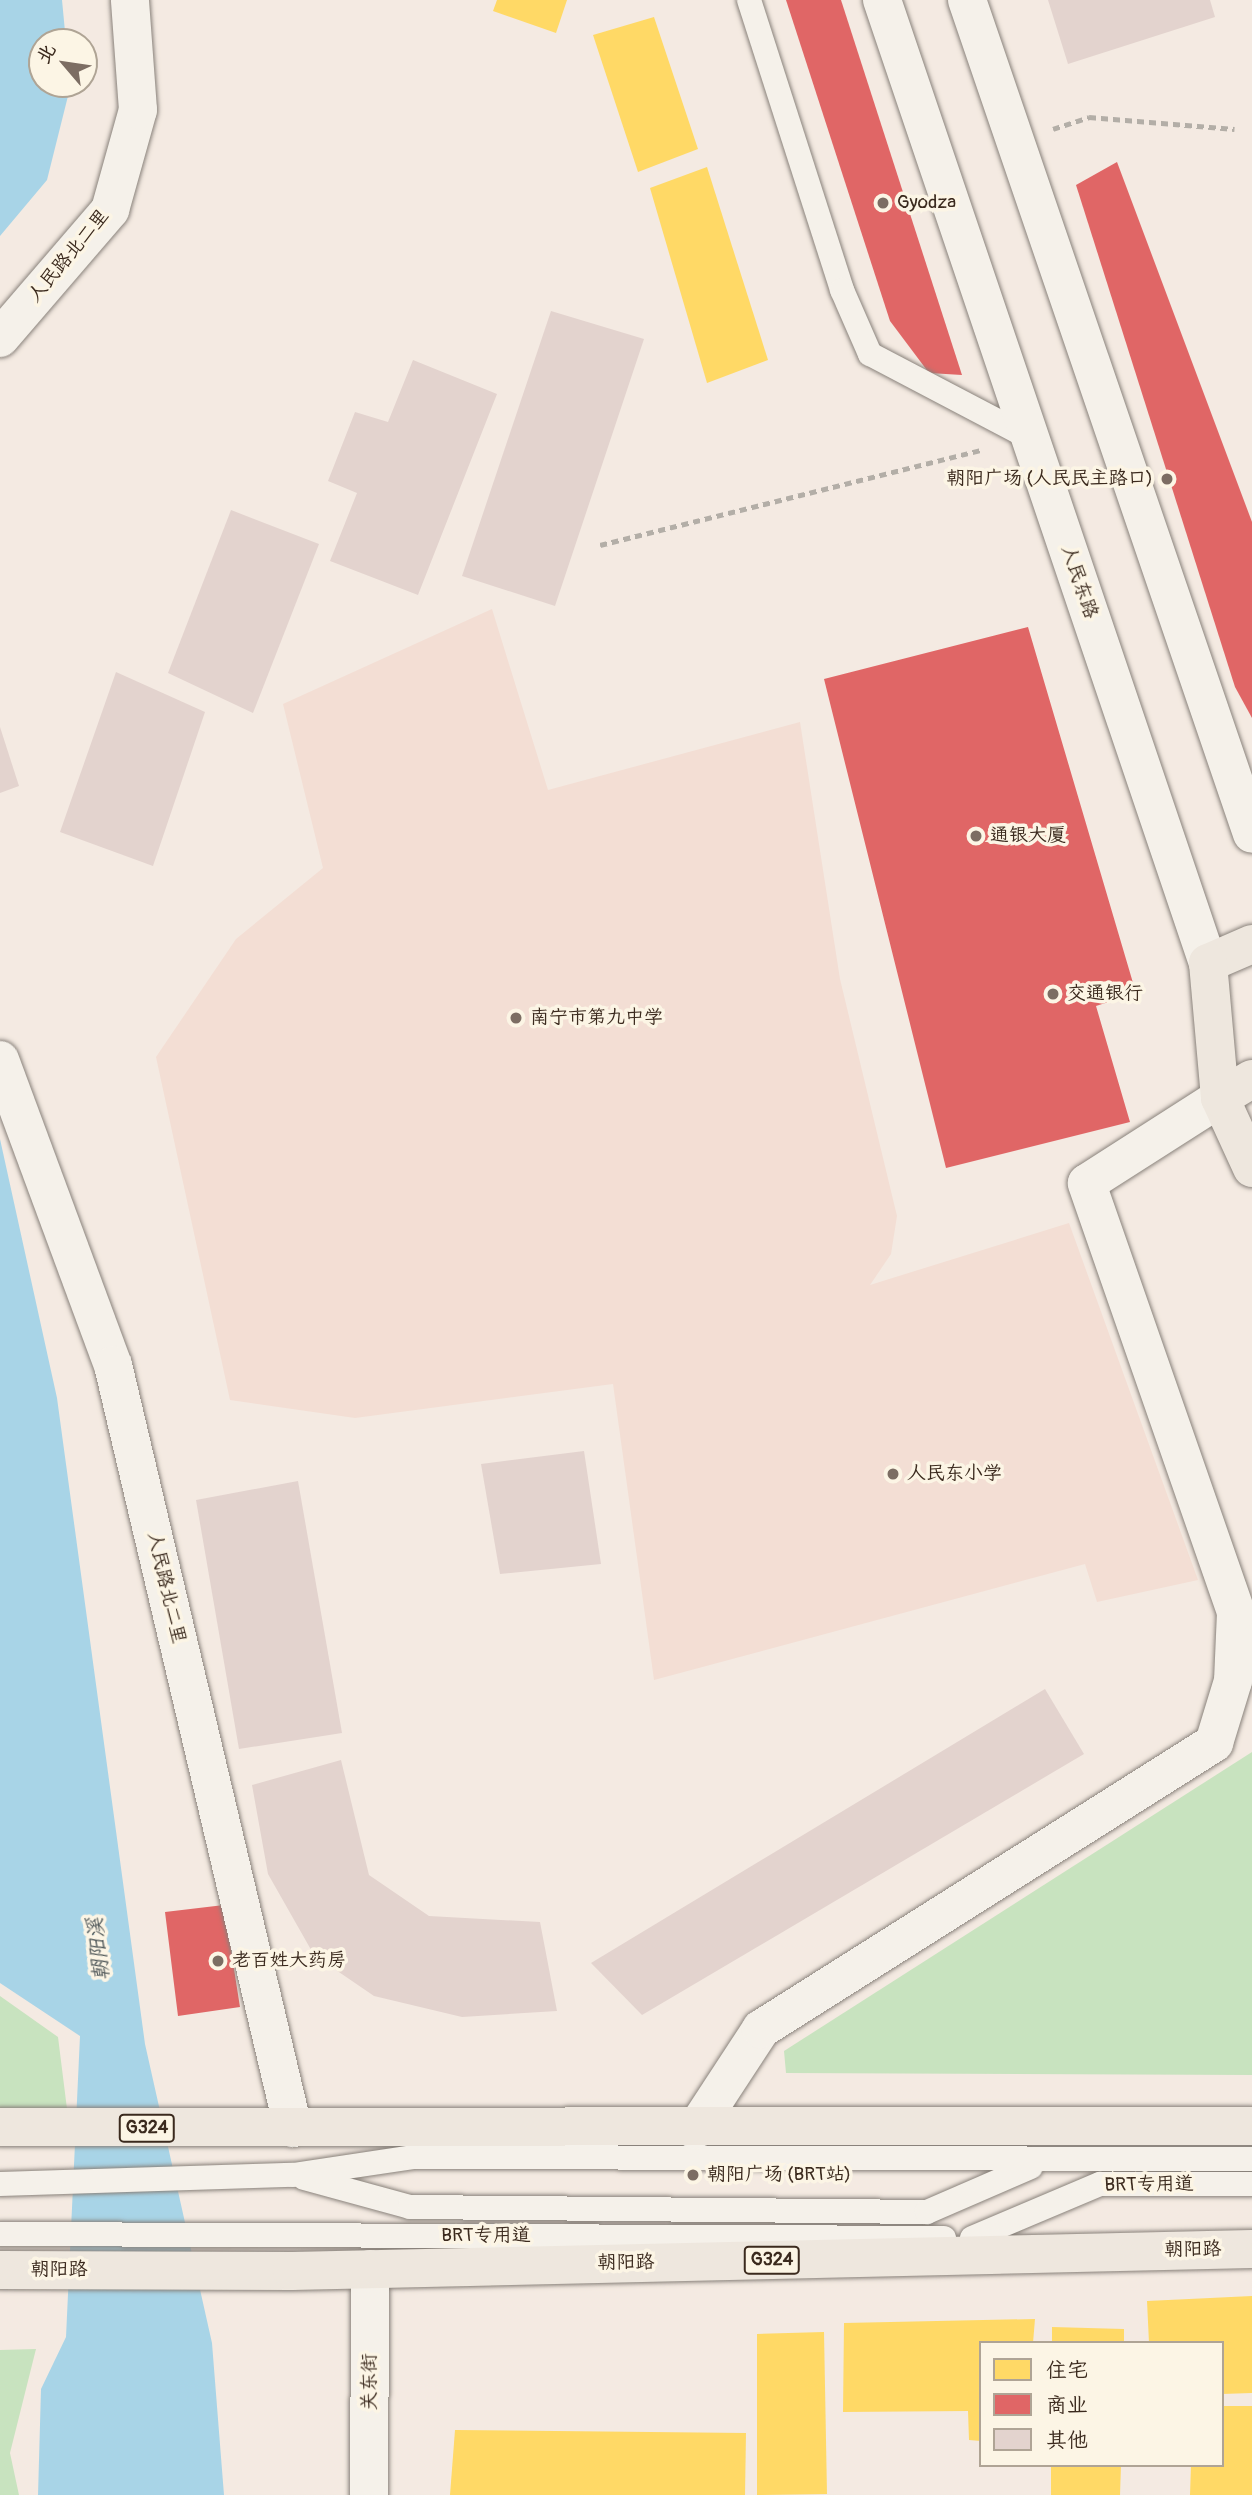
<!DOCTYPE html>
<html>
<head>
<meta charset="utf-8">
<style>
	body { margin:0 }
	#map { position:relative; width:1252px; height:2495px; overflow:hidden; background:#f4eae2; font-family:Pangolin,"LXGW WenKai TC",sans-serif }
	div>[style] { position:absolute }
	.built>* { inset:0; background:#f3ded4 }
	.green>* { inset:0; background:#c8e3bf }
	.water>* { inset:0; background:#a8d4e7 }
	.homes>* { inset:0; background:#ffd966 }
	.shops>* { inset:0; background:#e06666 }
	.building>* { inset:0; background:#e3d3ce }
	.path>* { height:4.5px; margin-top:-2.25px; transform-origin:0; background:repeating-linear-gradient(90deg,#b3aea7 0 7px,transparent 0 12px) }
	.roads { filter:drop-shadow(0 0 2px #89827b) drop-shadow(0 0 2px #89827b) }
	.service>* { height:24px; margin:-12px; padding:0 12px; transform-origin:12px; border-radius:12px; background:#f5f1ea }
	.minor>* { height:38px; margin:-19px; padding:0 19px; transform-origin:19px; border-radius:19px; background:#f5f1ea }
	.secondary>* { height:38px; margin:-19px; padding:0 19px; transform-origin:19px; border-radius:19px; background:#f5f1ea }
	.primary>* { height:38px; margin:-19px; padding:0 19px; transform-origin:19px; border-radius:19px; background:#eee7de }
	.dots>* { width:19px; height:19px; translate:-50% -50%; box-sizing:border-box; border:4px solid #fcf5e5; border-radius:50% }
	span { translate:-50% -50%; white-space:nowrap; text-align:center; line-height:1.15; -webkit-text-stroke:7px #fcf5e5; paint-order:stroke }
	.shield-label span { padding:2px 5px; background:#fcf5e5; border:2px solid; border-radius:5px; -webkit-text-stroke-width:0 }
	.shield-label { font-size:18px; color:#3b2a1e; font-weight:700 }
	.poi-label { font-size:19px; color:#3b2a1e }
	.left { translate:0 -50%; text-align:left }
	.right { translate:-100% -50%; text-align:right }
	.street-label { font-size:19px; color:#3b2a1e }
	.water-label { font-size:21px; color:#525a5b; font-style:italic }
	.legend { position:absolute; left:979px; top:2341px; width:245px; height:126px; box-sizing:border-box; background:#fcf5e5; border:2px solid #afa495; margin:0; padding:9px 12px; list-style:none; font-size:21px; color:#3b2a1e }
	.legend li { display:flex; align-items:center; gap:14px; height:35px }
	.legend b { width:35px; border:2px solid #afa495 }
	.north { position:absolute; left:28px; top:28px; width:70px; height:70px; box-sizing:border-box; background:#fcf5e5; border:2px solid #afa495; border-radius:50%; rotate:299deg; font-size:19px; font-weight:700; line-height:28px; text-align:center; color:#3b2a1e }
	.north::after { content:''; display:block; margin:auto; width:24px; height:32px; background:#7c6d63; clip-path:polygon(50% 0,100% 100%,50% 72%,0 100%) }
</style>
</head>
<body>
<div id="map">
	<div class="built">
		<i style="clip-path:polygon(492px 609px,548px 790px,800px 722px,840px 979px,897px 1216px,891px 1254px,870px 1285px,1069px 1223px,1198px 1580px,1097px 1602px,1085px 1564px,654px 1680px,613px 1384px,355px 1418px,230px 1400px,156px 1057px,236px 939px,323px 868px,283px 704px)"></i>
	</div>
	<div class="green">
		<i style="clip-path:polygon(1252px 1752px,1252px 2075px,786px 2073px,784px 2051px)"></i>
		<i style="clip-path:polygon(0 1996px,58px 2037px,67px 2109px,0 2109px)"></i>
		<i style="clip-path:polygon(36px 2349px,10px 2453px,19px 2495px,0 2495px,0 2350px)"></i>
	</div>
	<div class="water">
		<i style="clip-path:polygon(0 0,62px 0,66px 42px,42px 42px,42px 84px,70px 88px,47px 180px,0 236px)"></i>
		<i style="clip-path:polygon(0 1139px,57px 1398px,145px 2044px,212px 2343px,224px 2495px,38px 2495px,41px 2389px,66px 2337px,80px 2036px,0 1983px)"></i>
	</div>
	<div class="homes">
		<i style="clip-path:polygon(497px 0,567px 0,556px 33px,493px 11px)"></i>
		<i style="clip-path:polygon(654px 17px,698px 149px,638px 172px,593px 35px)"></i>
		<i style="clip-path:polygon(707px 167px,768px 360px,707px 383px,650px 188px)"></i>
		<i style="clip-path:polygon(1252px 2296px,1252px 2393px,1222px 2394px,1222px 2343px,1149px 2343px,1147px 2301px)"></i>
		<i style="clip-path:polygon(1035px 2319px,1033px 2343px,981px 2343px,981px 2441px,969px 2440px,968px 2411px,843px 2412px,844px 2323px)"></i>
		<i style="clip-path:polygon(1052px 2327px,1124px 2329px,1124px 2343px,1052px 2343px)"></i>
		<i style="clip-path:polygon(824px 2332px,827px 2494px,757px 2495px,757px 2334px)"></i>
		<i style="clip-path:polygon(1222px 2406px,1252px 2406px,1252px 2495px,1190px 2495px,1191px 2465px,1222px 2465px)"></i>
		<i style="clip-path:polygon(455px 2430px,746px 2433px,745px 2495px,450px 2495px)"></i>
		<i style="clip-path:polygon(1051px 2465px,1121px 2465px,1120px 2495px,1051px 2495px)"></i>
	</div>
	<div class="shops">
		<i style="clip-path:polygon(786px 0,841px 0,962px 375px,929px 373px,890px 321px)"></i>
		<i style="clip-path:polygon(1117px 162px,1252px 522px,1252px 718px,1235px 687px,1076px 185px)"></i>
		<i style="clip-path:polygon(1028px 627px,1136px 993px,1096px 1006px,1130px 1122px,946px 1168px,824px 679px)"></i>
		<i style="clip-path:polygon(224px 1905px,240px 2007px,178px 2016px,165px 1912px)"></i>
	</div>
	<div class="building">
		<i style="clip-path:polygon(1048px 0,1210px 0,1215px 17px,1068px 64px)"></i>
		<i style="clip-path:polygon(551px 311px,644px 339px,555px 606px,462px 576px)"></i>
		<i style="clip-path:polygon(413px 360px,497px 394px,418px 595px,330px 561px,357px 493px,328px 481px,355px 412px,388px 422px)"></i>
		<i style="clip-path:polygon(231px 510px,319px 544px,253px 713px,168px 673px)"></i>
		<i style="clip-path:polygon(116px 672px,205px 712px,153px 866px,60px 832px)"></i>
		<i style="clip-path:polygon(0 727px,19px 786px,0 793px)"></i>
		<i style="clip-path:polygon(584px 1451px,601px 1564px,500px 1574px,481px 1464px)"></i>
		<i style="clip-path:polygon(298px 1481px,342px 1733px,239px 1749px,196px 1500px)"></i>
		<i style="clip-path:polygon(1045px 1689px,1084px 1754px,642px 2015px,591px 1963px)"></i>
		<i style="clip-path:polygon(341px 1760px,369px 1875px,429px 1916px,540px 1922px,557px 2011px,462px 2017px,374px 1996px,314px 1955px,268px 1874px,252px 1785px)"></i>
	</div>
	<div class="path">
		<i style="left:1053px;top:129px;width:38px;rotate:-18deg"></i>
		<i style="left:1089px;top:117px;width:146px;rotate:4.7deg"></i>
		<i style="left:600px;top:545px;width:394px;rotate:-14deg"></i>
	</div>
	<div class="roads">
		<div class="service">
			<i style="left:749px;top:0;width:305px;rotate:72.2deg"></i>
			<i style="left:842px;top:290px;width:70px;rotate:66.4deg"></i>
			<i style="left:870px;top:354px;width:181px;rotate:27.7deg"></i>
			<i style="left:304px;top:2178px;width:110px;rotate:15.3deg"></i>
			<i style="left:410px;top:2207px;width:517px;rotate:0.55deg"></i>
			<i style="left:927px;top:2212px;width:113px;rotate:-23.4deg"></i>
			<i style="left:0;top:2184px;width:293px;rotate:-1.8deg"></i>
			<i style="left:293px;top:2175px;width:121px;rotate:-8.5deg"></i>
			<i style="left:413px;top:2157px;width:839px;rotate:0.14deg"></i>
			<i style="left:0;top:2234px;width:944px;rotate:0.24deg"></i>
			<i style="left:972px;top:2238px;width:139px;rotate:-22.9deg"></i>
			<i style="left:1100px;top:2184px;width:152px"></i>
		</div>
		<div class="minor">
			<i style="left:0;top:338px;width:169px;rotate:-49.3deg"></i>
			<i style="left:110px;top:210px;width:104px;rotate:-74.4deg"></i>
			<i style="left:138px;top:110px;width:110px;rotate:-94.2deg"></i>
			<i style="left:0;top:1060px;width:325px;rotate:69.7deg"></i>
			<i style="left:113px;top:1365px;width:784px;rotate:76.73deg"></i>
			<i style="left:695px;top:2130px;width:121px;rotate:-56.8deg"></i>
			<i style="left:761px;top:2029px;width:536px;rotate:-32.27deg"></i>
			<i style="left:1214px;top:1743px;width:65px;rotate:-73deg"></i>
			<i style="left:1233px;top:1681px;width:69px;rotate:-87.5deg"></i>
			<i style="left:1236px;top:1612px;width:454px;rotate:-109.2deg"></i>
			<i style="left:1087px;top:1183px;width:158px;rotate:-32.6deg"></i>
			<i style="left:369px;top:2495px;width:226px;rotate:-89.7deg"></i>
		</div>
		<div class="secondary">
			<i style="left:882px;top:0;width:1017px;rotate:71.3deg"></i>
			<i style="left:967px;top:0;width:881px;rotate:71.13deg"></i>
		</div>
		<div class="primary">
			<i style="left:1252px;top:944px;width:48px;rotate:156.6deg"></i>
			<i style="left:1208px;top:963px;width:136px;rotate:84.9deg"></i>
			<i style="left:1220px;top:1098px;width:77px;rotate:65.4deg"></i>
			<i style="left:1220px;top:1098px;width:37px;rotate:-31deg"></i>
			<i style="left:0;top:2127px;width:1252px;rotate:-0.05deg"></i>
			<i style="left:0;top:2270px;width:292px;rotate:0.2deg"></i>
			<i style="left:292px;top:2271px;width:960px;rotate:-1.31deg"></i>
		</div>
	</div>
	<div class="dots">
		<i style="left:883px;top:203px;background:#7c6d63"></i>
		<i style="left:1167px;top:479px;background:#7c6d63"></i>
		<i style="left:976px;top:836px;background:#7c6d63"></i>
		<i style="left:1053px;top:994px;background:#7c6d63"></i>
		<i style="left:516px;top:1018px;background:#7c6d63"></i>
		<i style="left:893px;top:1474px;background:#7c6d63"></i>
		<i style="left:218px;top:1961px;background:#7c6d63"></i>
		<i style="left:693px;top:2175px;background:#7c6d63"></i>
	</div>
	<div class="shield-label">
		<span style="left:147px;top:2128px">G324</span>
		<span style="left:772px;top:2260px">G324</span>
	</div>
	<div class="poi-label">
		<span class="left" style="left:897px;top:203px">Gyodza</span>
		<span class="right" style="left:1153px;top:479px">朝阳广场 (人民民主路口)</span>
		<span class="left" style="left:990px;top:836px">通银大厦</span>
		<span class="left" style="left:1067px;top:994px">交通银行</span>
		<span class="left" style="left:530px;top:1018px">南宁市第九中学</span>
		<span class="left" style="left:907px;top:1474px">人民东小学</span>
		<span class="left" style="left:232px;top:1961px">老百姓大药房</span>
		<span class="left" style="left:707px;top:2175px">朝阳广场 (BRT站)</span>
	</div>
	<div class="street-label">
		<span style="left:69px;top:256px;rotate:-50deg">人民路北二里</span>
		<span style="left:1079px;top:582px;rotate:71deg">人民东路</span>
		<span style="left:166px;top:1588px;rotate:77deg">人民路北二里</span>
		<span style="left:1149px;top:2185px;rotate:-1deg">BRT专用道</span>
		<span style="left:486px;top:2236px">BRT专用道</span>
		<span style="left:1193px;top:2250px;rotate:-1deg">朝阳路</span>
		<span style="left:626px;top:2263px;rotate:-1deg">朝阳路</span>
		<span style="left:59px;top:2270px">朝阳路</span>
		<span style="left:370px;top:2382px;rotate:-90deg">关东街</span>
	</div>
	<div class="water-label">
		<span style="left:99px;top:1949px;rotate:-97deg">朝阳溪</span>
	</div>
	<ul class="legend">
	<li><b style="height:19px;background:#ffd966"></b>住宅</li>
	<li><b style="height:19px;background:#e06666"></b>商业</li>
	<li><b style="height:19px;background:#e3d3ce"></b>其他</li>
	</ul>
	<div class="north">北</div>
</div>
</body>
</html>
